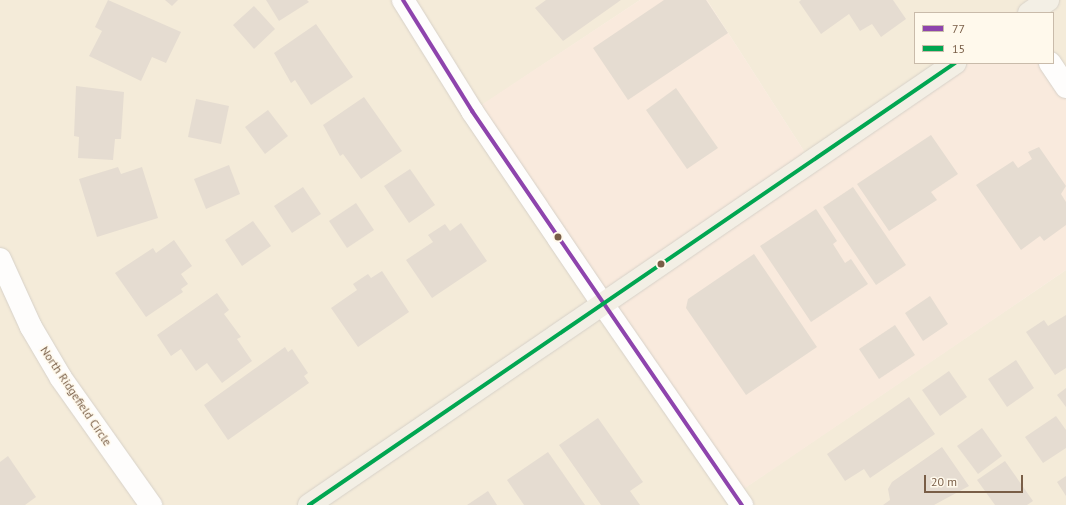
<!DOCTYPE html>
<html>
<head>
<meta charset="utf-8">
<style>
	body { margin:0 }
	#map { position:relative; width:1066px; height:505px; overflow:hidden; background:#f8f4ea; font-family:"PT Sans",sans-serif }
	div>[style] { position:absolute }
	.residential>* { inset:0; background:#f4ebd9 }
	.commercial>* { inset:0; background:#f9eadd }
	.building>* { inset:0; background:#e5dcd1 }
	.roads { filter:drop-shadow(0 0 1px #d7d1c8) drop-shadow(0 0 1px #d7d1c8) }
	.street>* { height:22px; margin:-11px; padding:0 11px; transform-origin:11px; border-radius:11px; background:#fefdfc }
	.secondary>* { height:22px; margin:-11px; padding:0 11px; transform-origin:11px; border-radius:11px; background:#fefdfc }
	.primary>* { height:22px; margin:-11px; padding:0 11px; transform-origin:11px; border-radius:11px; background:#f3efe5 }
	.bus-1>* { height:4px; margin:-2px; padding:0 2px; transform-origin:2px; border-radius:2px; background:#8e44ad }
	.bus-2>* { height:4px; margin:-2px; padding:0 2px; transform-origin:2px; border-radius:2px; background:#00a651 }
	.dots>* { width:11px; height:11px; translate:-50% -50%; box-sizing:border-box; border:2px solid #fff9ec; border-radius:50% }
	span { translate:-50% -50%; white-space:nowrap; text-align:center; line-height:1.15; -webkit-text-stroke:3px #fff9ec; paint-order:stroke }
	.street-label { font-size:12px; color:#795e47 }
	.legend { position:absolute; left:914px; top:12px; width:140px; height:52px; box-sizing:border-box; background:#fff9ec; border:1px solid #c9bbaa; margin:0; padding:5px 7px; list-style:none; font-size:12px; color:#795e47 }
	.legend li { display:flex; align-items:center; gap:8px; height:20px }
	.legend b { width:20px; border:1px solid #c9bbaa }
	.scale { position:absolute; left:924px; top:475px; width:99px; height:18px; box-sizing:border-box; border:2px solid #795e47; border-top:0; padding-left:5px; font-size:12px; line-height:14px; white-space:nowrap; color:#795e47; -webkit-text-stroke:3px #fff9ec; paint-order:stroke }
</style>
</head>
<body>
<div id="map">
	<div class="residential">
		<i style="clip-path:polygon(0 0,640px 0,473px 111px,736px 494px,1066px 270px,1066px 505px,0 505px)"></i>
		<i style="clip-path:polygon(707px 0,1066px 0,1066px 81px,1053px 52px,1053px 13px,915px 13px,915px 63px,955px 63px,811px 162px)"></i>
	</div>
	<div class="commercial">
		<i style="clip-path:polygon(640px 0,707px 0,811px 162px,955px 63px,1053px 63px,1053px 52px,1066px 81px,1066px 270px,735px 495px,472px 111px)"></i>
	</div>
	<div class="building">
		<i style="clip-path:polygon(108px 0,181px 32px,166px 63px,152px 57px,141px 81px,89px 56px,102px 31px,95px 27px)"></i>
		<i style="clip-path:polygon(165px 0,178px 0,172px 6px)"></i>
		<i style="clip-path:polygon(266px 0,307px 0,309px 2px,279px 21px)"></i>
		<i style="clip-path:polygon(546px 0,621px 0,563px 41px,535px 8px)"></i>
		<i style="clip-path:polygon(664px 0,706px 0,728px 33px,628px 100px,593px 48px)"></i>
		<i style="clip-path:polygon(801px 0,893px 0,906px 19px,881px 37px,872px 24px,860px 31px,849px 14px,821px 34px,799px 2px)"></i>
		<i style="clip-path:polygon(254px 6px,275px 29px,254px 49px,233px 25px)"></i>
		<i style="clip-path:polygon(316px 24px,353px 77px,311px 105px,295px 80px,291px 83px,274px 53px)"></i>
		<i style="clip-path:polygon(76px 86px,124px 92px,121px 139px,115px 139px,113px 160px,78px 158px,79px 137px,74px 136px)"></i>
		<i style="clip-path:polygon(676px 88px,718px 148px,687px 169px,646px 110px)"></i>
		<i style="clip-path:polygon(364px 97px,402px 151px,361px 179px,343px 154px,340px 156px,323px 125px)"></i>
		<i style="clip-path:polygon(196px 99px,229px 106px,221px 144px,188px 137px)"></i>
		<i style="clip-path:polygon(268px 110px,288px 136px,265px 154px,245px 127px)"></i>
		<i style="clip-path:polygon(931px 135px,958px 174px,931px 192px,937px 200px,889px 231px,857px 184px)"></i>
		<i style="clip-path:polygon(1039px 147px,1066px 186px,1061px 194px,1066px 202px,1066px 225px,1044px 241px,1040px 236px,1021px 250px,976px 185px,1013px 161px,1018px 168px,1032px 159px,1028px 152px)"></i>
		<i style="clip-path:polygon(229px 165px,240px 194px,206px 209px,194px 179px)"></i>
		<i style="clip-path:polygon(118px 167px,121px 174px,142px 167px,158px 218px,97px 237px,79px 179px)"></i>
		<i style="clip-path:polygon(410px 169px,435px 205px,409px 223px,384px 186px)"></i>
		<i style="clip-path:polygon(303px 187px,321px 214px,292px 233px,274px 206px)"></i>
		<i style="clip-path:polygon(853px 187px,906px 265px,876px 285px,823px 207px)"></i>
		<i style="clip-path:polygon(356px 203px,374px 230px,347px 248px,329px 221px)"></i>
		<i style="clip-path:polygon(816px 209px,837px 241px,833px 244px,845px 263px,851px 259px,868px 284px,811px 322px,760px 246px)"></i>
		<i style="clip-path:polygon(253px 221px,271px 246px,242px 266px,225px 240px)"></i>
		<i style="clip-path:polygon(461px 223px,487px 261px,432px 298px,406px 260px,433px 242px,428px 235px,445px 224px,450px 231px)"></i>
		<i style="clip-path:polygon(174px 240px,192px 266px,181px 274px,188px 284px,181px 289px,183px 292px,146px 317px,115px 273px,153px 248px,156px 253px)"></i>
		<i style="clip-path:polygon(754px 254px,817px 347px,746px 395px,686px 308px,688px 299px)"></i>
		<i style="clip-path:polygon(382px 271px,409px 312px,358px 347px,331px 308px,357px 290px,353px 284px,368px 274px,371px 278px)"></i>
		<i style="clip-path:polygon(217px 293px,229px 310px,224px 314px,241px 337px,237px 339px,252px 361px,222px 383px,207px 363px,196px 371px,181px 349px,171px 356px,157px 335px)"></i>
		<i style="clip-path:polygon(930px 296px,948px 324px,923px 341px,905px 313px)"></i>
		<i style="clip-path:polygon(1066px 315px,1066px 368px,1055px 375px,1026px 332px,1044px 320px,1048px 326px)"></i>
		<i style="clip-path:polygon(895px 325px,915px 355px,879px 379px,859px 349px)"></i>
		<i style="clip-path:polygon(285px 347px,288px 352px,292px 349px,308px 373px,304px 376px,309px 383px,228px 440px,204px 405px)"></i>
		<i style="clip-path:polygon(1016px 360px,1034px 388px,1007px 407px,988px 379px)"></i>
		<i style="clip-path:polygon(949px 371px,967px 397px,940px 416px,922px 390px)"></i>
		<i style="clip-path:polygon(1066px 388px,1066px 407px,1057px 395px)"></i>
		<i style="clip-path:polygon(909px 397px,935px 434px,870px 478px,864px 469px,845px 481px,827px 454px)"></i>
		<i style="clip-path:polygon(1056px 416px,1066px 430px,1066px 448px,1043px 463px,1025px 437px)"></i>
		<i style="clip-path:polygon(598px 418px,643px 482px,630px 491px,640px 505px,601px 505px,559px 445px)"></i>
		<i style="clip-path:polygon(982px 428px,1002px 456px,978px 474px,957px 446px)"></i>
		<i style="clip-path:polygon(942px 447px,969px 486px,934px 505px,883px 505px,890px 500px,888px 489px,892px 482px)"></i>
		<i style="clip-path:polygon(548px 452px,585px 505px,524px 505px,507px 480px)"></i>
		<i style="clip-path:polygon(8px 456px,36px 497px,25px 505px,0 505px,0 462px)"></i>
		<i style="clip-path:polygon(1005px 461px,1033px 501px,1027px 505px,995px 505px,977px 480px)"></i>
		<i style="clip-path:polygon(1066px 476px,1066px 496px,1057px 482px)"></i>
		<i style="clip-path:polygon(488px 491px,497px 505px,467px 505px)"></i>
	</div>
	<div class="roads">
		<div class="street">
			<i style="left:1050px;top:63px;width:29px;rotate:56deg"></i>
			<i style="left:0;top:259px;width:75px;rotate:65.5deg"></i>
			<i style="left:31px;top:327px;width:59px;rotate:59.5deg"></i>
			<i style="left:61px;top:378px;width:156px;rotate:54.7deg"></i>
			<i style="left:602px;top:303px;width:246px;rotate:55.3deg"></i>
		</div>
		<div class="secondary">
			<i style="left:403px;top:0;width:131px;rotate:58.1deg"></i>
			<i style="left:472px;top:111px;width:232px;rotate:55.9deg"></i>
		</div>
		<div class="primary">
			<i style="left:1029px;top:13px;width:23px;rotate:-34deg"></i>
			<i style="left:309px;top:505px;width:783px;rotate:-34.38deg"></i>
		</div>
	</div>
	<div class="bus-1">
		<i style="left:403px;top:0;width:131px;rotate:58.1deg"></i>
		<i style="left:472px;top:111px;width:478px;rotate:55.6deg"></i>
	</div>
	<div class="bus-2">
		<i style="left:309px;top:505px;width:783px;rotate:-34.38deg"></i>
	</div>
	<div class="dots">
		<i style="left:558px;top:237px;background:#795e47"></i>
		<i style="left:661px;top:264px;background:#795e47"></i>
	</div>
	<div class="street-label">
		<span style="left:76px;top:396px;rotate:56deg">North Ridgefield Circle</span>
	</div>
	<ul class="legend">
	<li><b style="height:5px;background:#8e44ad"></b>77</li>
	<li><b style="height:5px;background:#00a651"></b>15</li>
	</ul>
	<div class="scale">20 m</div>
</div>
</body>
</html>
